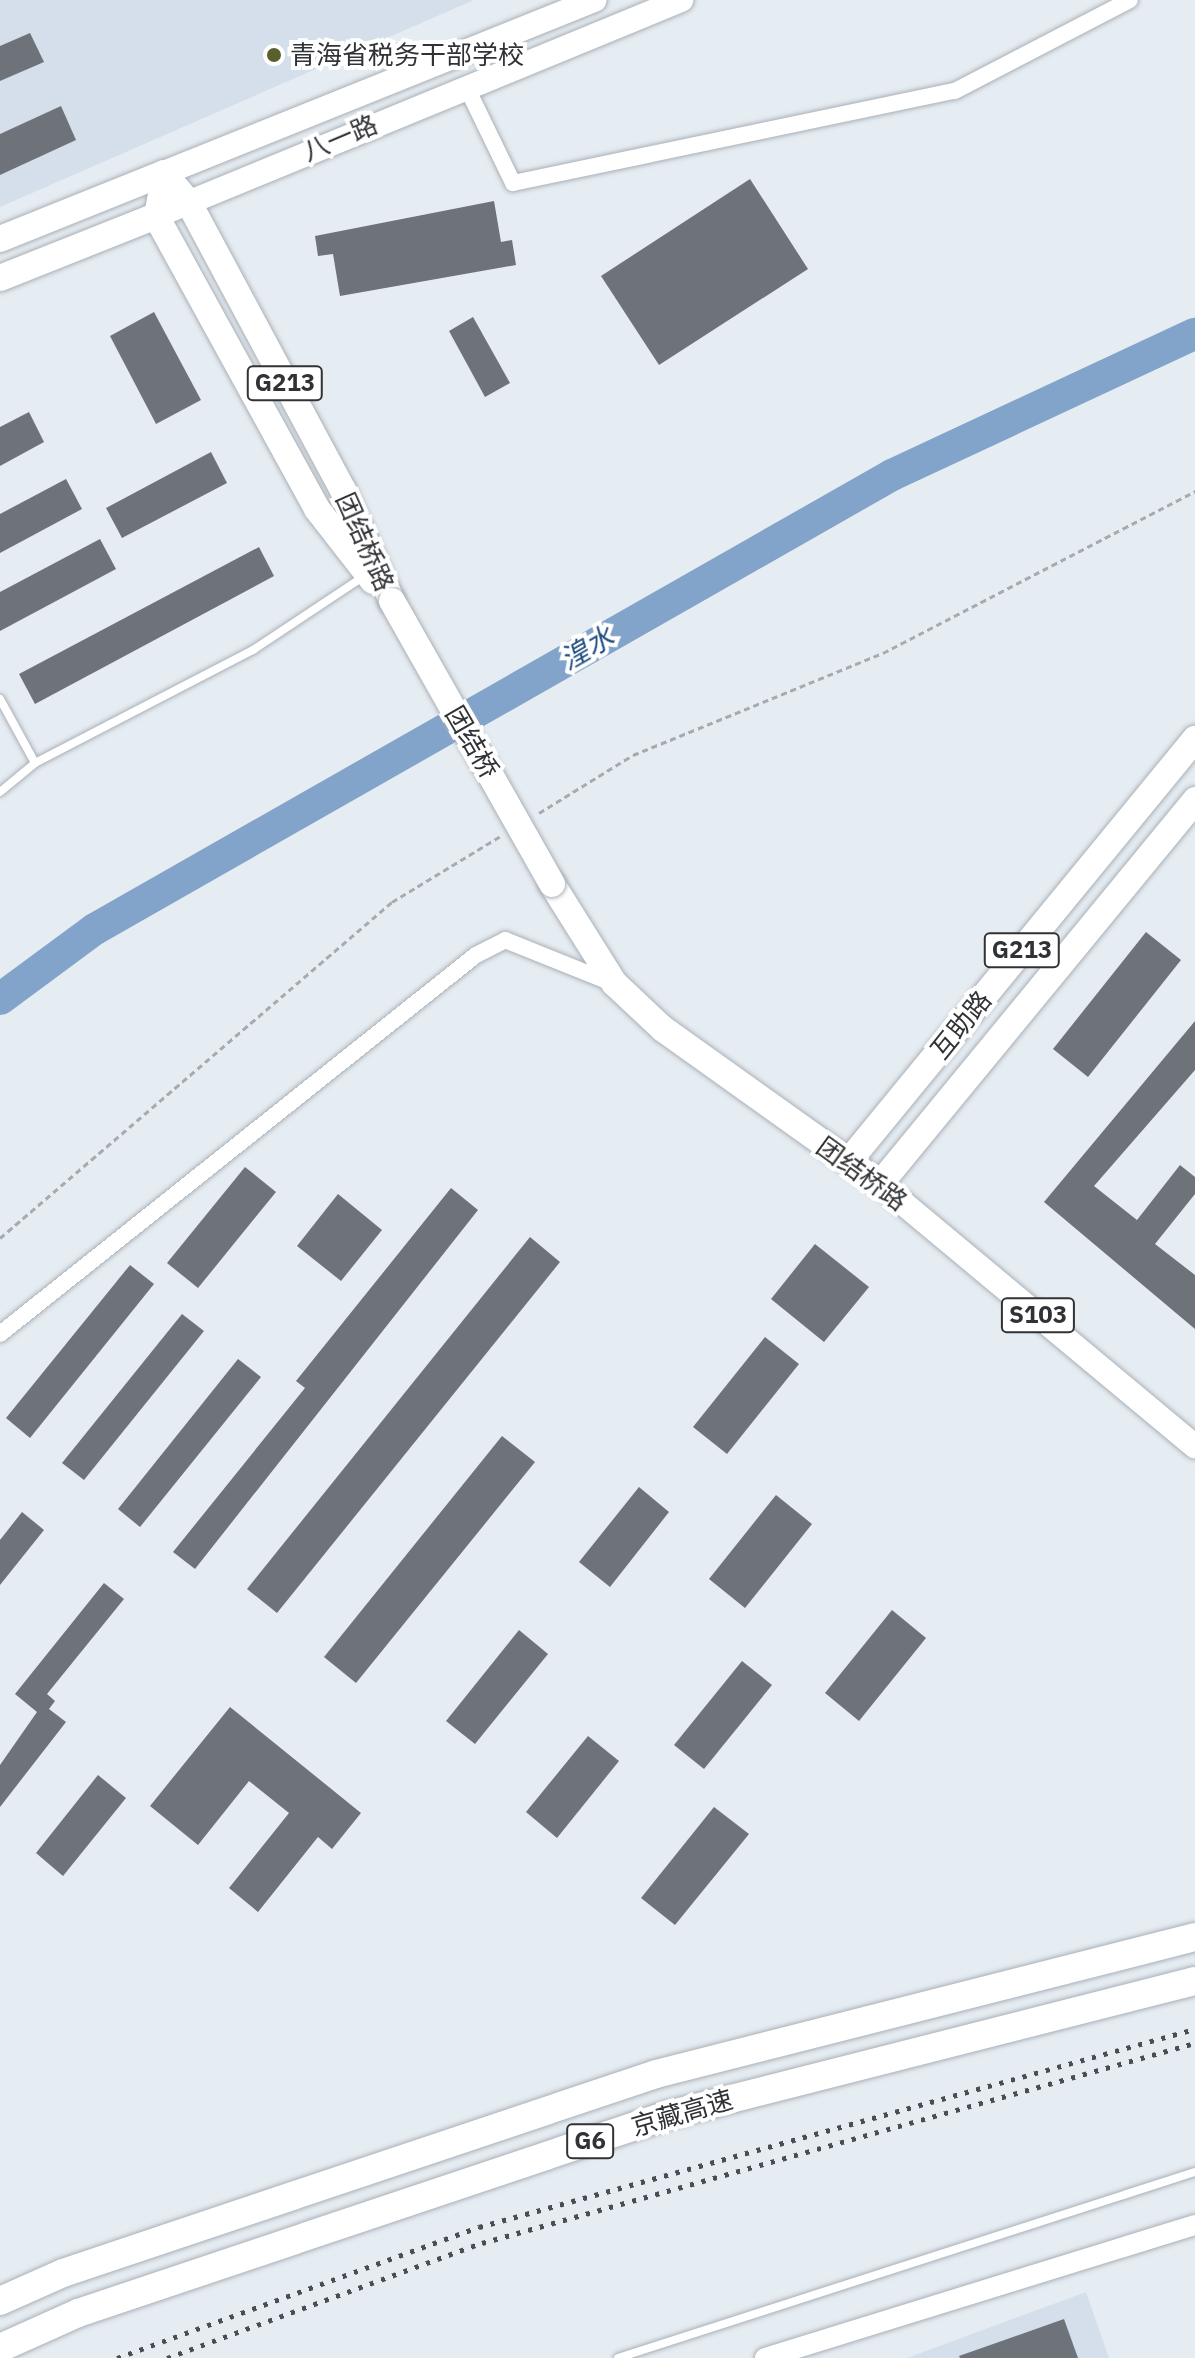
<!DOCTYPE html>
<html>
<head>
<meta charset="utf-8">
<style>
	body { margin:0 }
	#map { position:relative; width:1195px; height:2358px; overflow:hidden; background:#e5ecf2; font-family:"IBM Plex Sans","Noto Sans SC",sans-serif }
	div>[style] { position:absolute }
	.built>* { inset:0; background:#d5dfeb }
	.river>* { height:32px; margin:-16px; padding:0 16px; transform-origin:16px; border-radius:16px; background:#82a3ca }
	.building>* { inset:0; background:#6e7379 }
	.path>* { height:3px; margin-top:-1.5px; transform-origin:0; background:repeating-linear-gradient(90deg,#a6abb0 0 6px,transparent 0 10px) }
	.roads { filter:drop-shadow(0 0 2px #aab0b6) drop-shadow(0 0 2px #aab0b6) }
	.service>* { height:8px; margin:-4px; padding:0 4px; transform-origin:4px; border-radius:4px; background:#fff }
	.minor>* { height:16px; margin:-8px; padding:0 8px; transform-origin:8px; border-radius:8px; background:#fff }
	.tertiary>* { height:20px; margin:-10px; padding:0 10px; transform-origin:10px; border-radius:10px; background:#fff }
	.primary>* { height:24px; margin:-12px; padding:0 12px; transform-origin:12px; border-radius:12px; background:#fff }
	.trunk>* { height:26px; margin:-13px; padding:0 13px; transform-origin:13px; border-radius:13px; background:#fff }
	.motorway>* { height:28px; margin:-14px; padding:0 14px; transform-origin:14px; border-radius:14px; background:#fff }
	.rail>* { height:5px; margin-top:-2.5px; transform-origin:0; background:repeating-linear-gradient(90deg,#4a4d51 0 4px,transparent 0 12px) }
	.bridges { filter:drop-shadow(0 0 2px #aab0b6) drop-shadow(0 0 2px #aab0b6) }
	.trunk-bridge>* { height:26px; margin:-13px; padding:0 13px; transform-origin:13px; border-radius:13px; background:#fff }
	.dots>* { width:22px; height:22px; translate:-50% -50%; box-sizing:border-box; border:4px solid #fff; border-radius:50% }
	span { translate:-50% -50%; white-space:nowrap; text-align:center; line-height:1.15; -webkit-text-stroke:8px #fff; paint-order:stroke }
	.shield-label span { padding:2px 6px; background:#fff; border:2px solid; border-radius:6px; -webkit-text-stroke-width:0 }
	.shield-label { font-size:24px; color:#303235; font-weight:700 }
	.poi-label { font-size:26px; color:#303235 }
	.left { translate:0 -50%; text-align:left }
	.street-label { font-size:26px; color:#303235 }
	.water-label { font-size:28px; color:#204e81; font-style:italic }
</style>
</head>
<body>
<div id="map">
	<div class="built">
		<i style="clip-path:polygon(0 0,474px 0,0 207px)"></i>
		<i style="clip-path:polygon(1086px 2292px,1109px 2358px,907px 2358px)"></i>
	</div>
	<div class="river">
		<i style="left:0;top:999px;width:118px;rotate:-36.4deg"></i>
		<i style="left:95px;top:929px;width:917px;rotate:-29.67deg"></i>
		<i style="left:892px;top:475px;width:334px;rotate:-25deg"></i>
	</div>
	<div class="building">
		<i style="clip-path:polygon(30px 33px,44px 62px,0 81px,0 46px)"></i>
		<i style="clip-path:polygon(61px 106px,76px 140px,0 175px,0 134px)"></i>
		<i style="clip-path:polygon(750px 179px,808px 269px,659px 365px,601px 276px)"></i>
		<i style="clip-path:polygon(494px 201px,501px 242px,512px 240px,516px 265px,340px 296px,333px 254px,318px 256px,315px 236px)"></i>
		<i style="clip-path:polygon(154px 312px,201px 400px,156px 424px,110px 336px)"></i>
		<i style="clip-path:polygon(473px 317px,510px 383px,485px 397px,449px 331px)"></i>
		<i style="clip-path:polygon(29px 412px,44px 442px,0 466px,0 427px)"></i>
		<i style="clip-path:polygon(211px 452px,227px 483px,122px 538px,106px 508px)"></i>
		<i style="clip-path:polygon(66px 479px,82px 509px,0 553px,0 514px)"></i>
		<i style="clip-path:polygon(100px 539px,116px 569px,0 631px,0 592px)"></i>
		<i style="clip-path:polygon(259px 547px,274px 576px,35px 704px,19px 674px)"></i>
		<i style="clip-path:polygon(1146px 932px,1181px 960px,1088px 1077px,1053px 1049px)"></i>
		<i style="clip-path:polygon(1195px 1021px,1195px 1070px,1094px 1186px,1137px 1220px,1180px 1165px,1195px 1177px,1195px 1194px,1155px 1244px,1195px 1275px,1195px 1329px,1044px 1202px)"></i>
		<i style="clip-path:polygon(245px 1167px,276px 1192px,198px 1288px,167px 1263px)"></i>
		<i style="clip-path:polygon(451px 1188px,478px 1210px,195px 1569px,173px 1552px,305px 1388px,296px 1381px)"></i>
		<i style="clip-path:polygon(338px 1194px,382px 1230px,341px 1281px,297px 1246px)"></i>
		<i style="clip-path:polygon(530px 1237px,560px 1262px,277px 1613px,247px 1589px)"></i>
		<i style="clip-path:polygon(815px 1244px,869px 1287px,824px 1342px,771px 1299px)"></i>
		<i style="clip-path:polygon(130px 1265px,154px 1284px,30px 1438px,6px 1418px)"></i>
		<i style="clip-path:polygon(182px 1314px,204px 1331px,84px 1480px,62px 1463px)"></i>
		<i style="clip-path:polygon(765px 1337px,799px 1364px,727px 1454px,693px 1427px)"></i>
		<i style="clip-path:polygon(238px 1359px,261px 1377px,140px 1527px,118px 1509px)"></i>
		<i style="clip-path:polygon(502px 1436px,535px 1462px,356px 1683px,324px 1657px)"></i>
		<i style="clip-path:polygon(639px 1487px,669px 1512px,610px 1587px,579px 1562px)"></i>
		<i style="clip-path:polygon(776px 1495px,812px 1524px,745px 1608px,709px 1579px)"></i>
		<i style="clip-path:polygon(22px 1512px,44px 1530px,0 1585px,0 1540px)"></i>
		<i style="clip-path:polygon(104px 1583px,124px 1599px,47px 1694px,55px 1701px,49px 1709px,66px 1722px,0 1807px,0 1765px,37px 1712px,15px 1694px)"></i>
		<i style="clip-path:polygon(892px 1610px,926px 1638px,859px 1721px,825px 1693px)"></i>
		<i style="clip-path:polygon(519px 1630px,548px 1654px,475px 1744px,446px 1721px)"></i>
		<i style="clip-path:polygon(742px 1661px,772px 1685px,704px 1769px,674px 1745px)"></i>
		<i style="clip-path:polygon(230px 1707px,361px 1813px,332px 1849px,318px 1837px,258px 1912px,229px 1888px,289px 1813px,249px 1781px,198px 1845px,150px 1806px)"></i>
		<i style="clip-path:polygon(588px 1736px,619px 1761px,557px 1838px,526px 1812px)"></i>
		<i style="clip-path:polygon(98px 1775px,126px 1798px,63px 1876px,36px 1853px)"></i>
		<i style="clip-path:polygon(714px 1807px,749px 1834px,675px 1925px,641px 1898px)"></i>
		<i style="clip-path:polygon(1064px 2319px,1078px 2358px,960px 2358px,959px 2356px)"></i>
	</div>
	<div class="path">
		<i style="left:539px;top:813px;width:110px;rotate:-31.7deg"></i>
		<i style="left:633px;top:755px;width:270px;rotate:-22.2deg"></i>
		<i style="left:883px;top:653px;width:352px;rotate:-27.4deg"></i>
		<i style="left:0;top:1238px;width:516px;rotate:-40.6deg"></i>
		<i style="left:392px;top:902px;width:129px;rotate:-31.3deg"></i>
	</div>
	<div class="roads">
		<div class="service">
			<i style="left:0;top:699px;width:73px;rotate:61.3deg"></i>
			<i style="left:0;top:792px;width:45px;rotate:-39.6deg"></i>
			<i style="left:35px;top:763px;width:246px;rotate:-27.4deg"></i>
			<i style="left:253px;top:650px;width:136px;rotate:-33.6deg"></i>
			<i style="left:618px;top:2358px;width:606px;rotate:-17.87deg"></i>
		</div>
		<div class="minor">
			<i style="left:466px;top:86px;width:108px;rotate:64.1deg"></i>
			<i style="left:513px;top:183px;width:451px;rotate:-11.8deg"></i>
			<i style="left:955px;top:91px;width:197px;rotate:-27.5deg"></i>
			<i style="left:0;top:1334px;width:608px;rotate:-38.53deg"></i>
			<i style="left:476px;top:955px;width:33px;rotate:-27deg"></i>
			<i style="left:505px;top:940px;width:115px;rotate:21.9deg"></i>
		</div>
		<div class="tertiary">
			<i style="left:765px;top:2358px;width:450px;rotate:-17.2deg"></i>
		</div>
		<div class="primary">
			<i style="left:156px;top:216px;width:568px;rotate:-22.36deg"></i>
			<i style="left:156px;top:216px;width:44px;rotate:-79.5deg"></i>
			<i style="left:164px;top:173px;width:464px;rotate:-21.9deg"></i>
			<i style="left:880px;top:1184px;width:410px;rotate:39.8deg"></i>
		</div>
		<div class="trunk">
			<i style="left:0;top:239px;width:177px;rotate:-21.9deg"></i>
			<i style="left:164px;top:173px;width:39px;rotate:50deg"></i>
			<i style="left:189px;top:203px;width:326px;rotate:61.8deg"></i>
			<i style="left:343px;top:490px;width:121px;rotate:66.2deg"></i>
			<i style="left:0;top:278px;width:168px;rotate:-21.7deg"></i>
			<i style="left:156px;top:216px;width:334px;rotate:61.2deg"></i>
			<i style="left:317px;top:509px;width:91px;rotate:52.1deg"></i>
			<i style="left:552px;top:884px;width:117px;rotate:57.9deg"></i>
			<i style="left:614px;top:983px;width:67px;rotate:43.2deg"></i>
			<i style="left:663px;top:1029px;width:267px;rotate:35.5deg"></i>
			<i style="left:880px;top:1184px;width:497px;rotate:-50.6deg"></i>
			<i style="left:849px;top:1161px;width:546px;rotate:-50.65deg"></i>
		</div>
		<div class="motorway">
			<i style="left:0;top:2301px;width:69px;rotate:-24deg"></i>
			<i style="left:63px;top:2273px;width:625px;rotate:-18.55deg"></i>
			<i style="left:656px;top:2074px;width:556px;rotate:-14.26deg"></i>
			<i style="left:0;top:2348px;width:85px;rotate:-24.2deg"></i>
			<i style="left:78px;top:2313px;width:622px;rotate:-18.55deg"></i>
			<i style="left:668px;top:2115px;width:544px;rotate:-14.27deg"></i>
		</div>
	</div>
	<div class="rail">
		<i style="left:117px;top:2358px;width:385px;rotate:-19.9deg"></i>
		<i style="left:479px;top:2227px;width:743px;rotate:-15.46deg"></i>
		<i style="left:167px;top:2358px;width:335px;rotate:-20.1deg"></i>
		<i style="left:482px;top:2243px;width:741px;rotate:-15.67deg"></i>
	</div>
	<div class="bridges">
		<div class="trunk-bridge">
			<i style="left:392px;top:601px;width:325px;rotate:60.5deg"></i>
		</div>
	</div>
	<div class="dots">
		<i style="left:274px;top:55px;background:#5b5f2c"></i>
	</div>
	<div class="shield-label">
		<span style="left:285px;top:383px">G213</span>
		<span style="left:1022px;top:950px">G213</span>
		<span style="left:1038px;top:1315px">S103</span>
		<span style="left:590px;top:2141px">G6</span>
	</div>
	<div class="poi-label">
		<span class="left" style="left:290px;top:55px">青海省税务干部学校</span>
	</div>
	<div class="street-label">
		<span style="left:340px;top:138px;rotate:-23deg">八一路</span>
		<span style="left:365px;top:542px;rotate:66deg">团结桥路</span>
		<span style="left:472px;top:742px;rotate:60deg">团结桥</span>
		<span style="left:961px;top:1025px;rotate:-51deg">互助路</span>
		<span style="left:862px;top:1174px;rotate:36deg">团结桥路</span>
		<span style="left:682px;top:2113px;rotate:-16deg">京藏高速</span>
	</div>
	<div class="water-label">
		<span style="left:587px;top:648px;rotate:-30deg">湟水</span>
	</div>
</div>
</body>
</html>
